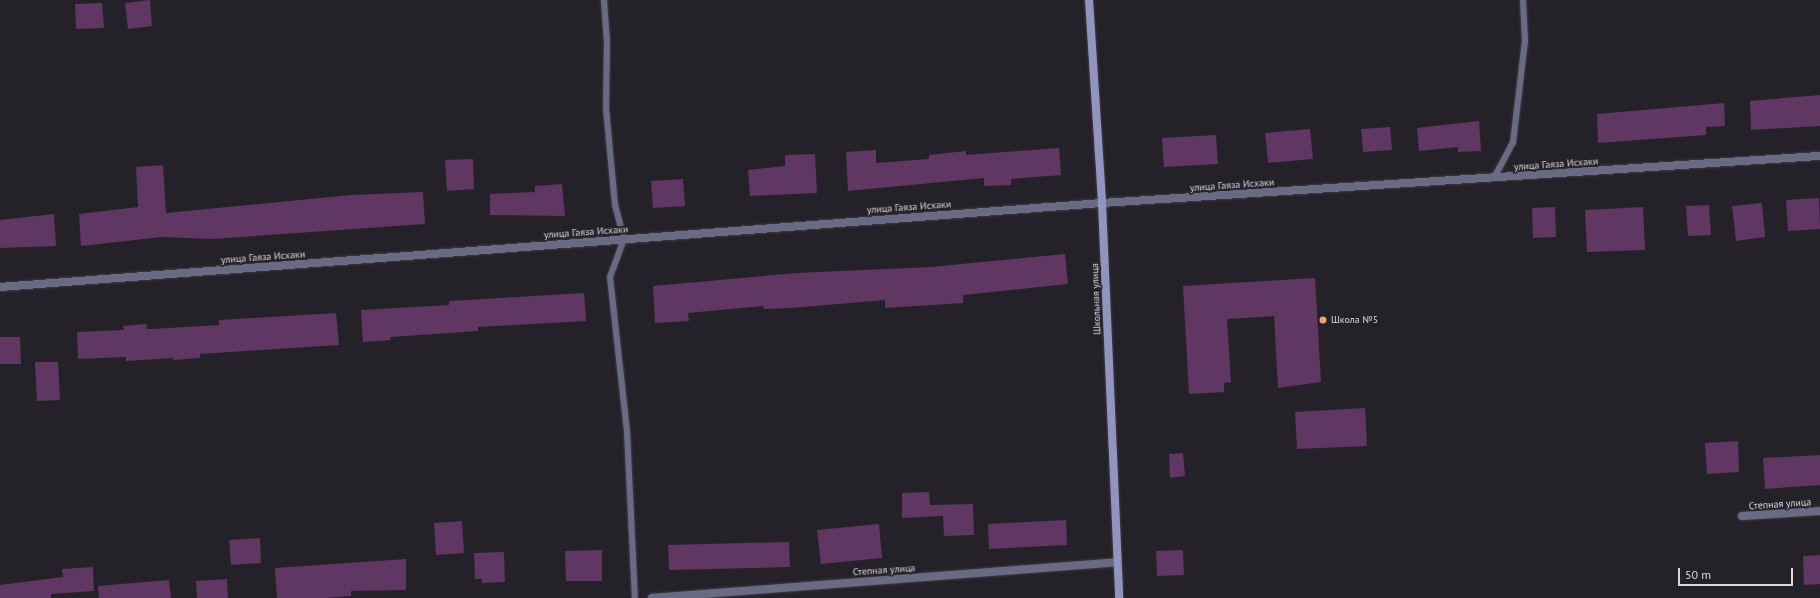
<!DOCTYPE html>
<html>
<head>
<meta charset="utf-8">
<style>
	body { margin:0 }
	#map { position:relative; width:1820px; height:598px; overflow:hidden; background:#242228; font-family:"PT Sans",sans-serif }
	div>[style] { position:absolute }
	.building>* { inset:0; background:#603663 }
	.roads { filter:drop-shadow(0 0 1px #413f45) drop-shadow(0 0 1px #413f45) }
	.lane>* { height:6px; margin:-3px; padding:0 3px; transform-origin:3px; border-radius:3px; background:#696b85 }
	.street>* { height:8px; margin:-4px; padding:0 4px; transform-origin:4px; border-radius:4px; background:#696b85 }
	.secondary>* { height:8px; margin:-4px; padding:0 4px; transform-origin:4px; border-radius:4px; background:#9194bd }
	.dots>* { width:11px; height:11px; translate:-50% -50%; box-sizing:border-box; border:2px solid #242228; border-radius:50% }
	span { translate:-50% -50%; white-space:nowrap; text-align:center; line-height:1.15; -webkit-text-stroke:3.5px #242228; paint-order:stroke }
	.street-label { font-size:10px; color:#dad9dd }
	.poi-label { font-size:10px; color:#dad9dd }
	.left { translate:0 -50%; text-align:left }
	.scale { position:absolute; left:1678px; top:568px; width:115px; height:18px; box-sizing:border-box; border:2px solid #dad9dd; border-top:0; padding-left:5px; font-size:12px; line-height:14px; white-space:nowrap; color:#dad9dd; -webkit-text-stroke:3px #242228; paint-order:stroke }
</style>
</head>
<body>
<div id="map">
	<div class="building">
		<i style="clip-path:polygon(150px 0,152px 26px,128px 29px,125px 3px)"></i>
		<i style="clip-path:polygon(102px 3px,104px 28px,76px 29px,75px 4px)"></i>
		<i style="clip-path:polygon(1820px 95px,1820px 126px,1751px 130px,1750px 101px)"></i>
		<i style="clip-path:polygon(1724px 103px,1725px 126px,1706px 127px,1706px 135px,1598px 143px,1597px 114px)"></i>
		<i style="clip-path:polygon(1479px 121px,1481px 151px,1458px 152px,1458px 147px,1419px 151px,1417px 128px)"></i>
		<i style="clip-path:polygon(1390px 127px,1392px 150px,1363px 152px,1361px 129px)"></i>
		<i style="clip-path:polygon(1310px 129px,1313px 159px,1268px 163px,1265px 133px)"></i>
		<i style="clip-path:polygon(1216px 135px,1218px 164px,1164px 167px,1162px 138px)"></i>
		<i style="clip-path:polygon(1059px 148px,1061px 175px,1011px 179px,1011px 185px,984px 186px,984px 178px,848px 191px,846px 152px,876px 150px,876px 163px,929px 159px,929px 155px,966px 151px,966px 155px)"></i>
		<i style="clip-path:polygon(815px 154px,817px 193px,750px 196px,748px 170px,785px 166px,785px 155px)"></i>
		<i style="clip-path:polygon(473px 159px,474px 189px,447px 191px,445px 160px)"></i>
		<i style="clip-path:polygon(163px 165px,166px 213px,351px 195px,423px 192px,425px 224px,212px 239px,162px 237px,81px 246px,79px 214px,138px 207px,136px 167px)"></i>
		<i style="clip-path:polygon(683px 179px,685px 206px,653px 208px,651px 181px)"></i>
		<i style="clip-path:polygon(562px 184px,565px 216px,490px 215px,490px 194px,535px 192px,535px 186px)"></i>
		<i style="clip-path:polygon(1819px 198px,1820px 229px,1788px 231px,1786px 200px)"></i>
		<i style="clip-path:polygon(1762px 203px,1765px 237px,1736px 241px,1732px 206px)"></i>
		<i style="clip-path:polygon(1709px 205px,1711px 235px,1688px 236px,1686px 206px)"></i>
		<i style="clip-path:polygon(1555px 207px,1556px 237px,1533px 238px,1532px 208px)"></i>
		<i style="clip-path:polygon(1643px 207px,1645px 250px,1587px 252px,1585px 210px)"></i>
		<i style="clip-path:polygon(54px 214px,56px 246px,0 248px,0 220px)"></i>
		<i style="clip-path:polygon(1065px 254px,1068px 284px,963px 295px,963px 303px,885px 308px,885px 300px,791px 308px,764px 309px,763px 306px,688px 313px,689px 321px,655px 323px,653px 286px,796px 273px,931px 267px)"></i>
		<i style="clip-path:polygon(1315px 278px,1321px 382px,1278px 388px,1274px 316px,1227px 319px,1231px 382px,1224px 383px,1224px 392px,1189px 394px,1183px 286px)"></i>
		<i style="clip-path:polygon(584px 293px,586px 321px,478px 327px,478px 331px,390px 337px,391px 340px,363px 342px,361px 310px,449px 305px,449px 301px)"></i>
		<i style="clip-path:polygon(336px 313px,339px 345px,200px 354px,200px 358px,173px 360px,173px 358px,126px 361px,126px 357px,78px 359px,77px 332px,124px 330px,123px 326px,146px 324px,147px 329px,152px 329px,219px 325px,219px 320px)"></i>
		<i style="clip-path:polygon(0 337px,20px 337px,21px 364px,0 364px)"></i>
		<i style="clip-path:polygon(35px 362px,58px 362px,60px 400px,37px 401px)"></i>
		<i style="clip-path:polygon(1365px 408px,1367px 446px,1297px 449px,1295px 412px)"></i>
		<i style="clip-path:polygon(1738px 441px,1739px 472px,1707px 474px,1705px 443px)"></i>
		<i style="clip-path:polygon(1183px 453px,1185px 476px,1170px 478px,1169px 454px)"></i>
		<i style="clip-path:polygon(1820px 455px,1820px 485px,1765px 489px,1763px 458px)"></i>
		<i style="clip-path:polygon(929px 492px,930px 505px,973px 504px,974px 535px,944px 536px,943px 516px,902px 518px,902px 493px)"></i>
		<i style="clip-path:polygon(1066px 520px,1067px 545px,989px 549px,988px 524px)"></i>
		<i style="clip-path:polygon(462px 521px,464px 553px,436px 555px,434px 523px)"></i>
		<i style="clip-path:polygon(879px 524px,882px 558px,821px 564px,817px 530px)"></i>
		<i style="clip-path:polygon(260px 538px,261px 563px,231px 565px,229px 540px)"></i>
		<i style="clip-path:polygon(789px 542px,790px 567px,669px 570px,668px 545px)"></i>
		<i style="clip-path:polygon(602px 550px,602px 581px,566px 581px,565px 551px)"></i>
		<i style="clip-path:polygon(1183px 550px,1184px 575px,1157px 576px,1156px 551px)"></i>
		<i style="clip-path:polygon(504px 552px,505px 582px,482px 583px,482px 579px,475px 579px,474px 553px)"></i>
		<i style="clip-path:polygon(1820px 555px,1820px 584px,1804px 585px,1803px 556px)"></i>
		<i style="clip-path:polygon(406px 559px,406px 590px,351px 591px,351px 596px,326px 598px,277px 598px,275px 568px)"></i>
		<i style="clip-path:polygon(93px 567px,94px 591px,51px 594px,51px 598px,0 598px,0 585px,63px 577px,62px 569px)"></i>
		<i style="clip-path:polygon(227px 579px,228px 598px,197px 598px,196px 581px)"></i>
		<i style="clip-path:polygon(169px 580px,171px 598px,99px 598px,98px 586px)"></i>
	</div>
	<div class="roads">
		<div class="lane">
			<i style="left:604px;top:0;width:39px;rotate:86deg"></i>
			<i style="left:607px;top:39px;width:69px;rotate:90.8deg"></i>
			<i style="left:606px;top:108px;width:97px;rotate:84.7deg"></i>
			<i style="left:615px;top:205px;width:35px;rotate:75deg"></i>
			<i style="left:624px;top:239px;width:40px;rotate:110.2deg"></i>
			<i style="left:610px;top:277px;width:155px;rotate:83.7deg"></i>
			<i style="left:627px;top:431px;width:167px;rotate:87.3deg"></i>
			<i style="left:1494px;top:178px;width:40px;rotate:-62deg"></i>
			<i style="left:1513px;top:143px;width:103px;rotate:-83.3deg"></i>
			<i style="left:1525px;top:41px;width:41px;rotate:-92.8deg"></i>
		</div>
		<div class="street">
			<i style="left:0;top:287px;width:1105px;rotate:-4.36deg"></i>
			<i style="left:1102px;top:203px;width:720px;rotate:-3.75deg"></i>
			<i style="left:1742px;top:516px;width:78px;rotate:-3.7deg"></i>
			<i style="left:652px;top:598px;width:466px;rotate:-4.4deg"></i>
		</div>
		<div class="secondary">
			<i style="left:1089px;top:0;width:203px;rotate:86.3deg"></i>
			<i style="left:1102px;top:203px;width:395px;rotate:87.5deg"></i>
		</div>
	</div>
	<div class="dots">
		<i style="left:1323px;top:320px;background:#efa377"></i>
	</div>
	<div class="street-label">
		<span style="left:1556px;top:164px;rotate:-4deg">улица Гаяза Исхаки</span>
		<span style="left:1232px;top:185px;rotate:-4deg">улица Гаяза Исхаки</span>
		<span style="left:909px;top:207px;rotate:-4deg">улица Гаяза Исхаки</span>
		<span style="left:586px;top:232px;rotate:-4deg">улица Гаяза Исхаки</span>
		<span style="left:263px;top:257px;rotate:-4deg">улица Гаяза Исхаки</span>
		<span style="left:1096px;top:299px;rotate:-92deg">Школьная улица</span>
		<span style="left:1780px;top:504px;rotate:-4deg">Степная улица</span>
		<span style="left:884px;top:570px;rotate:-4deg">Степная улица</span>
	</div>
	<div class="poi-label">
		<span class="left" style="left:1331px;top:320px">Школа №5</span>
	</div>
	<div class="scale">50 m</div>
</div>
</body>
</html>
